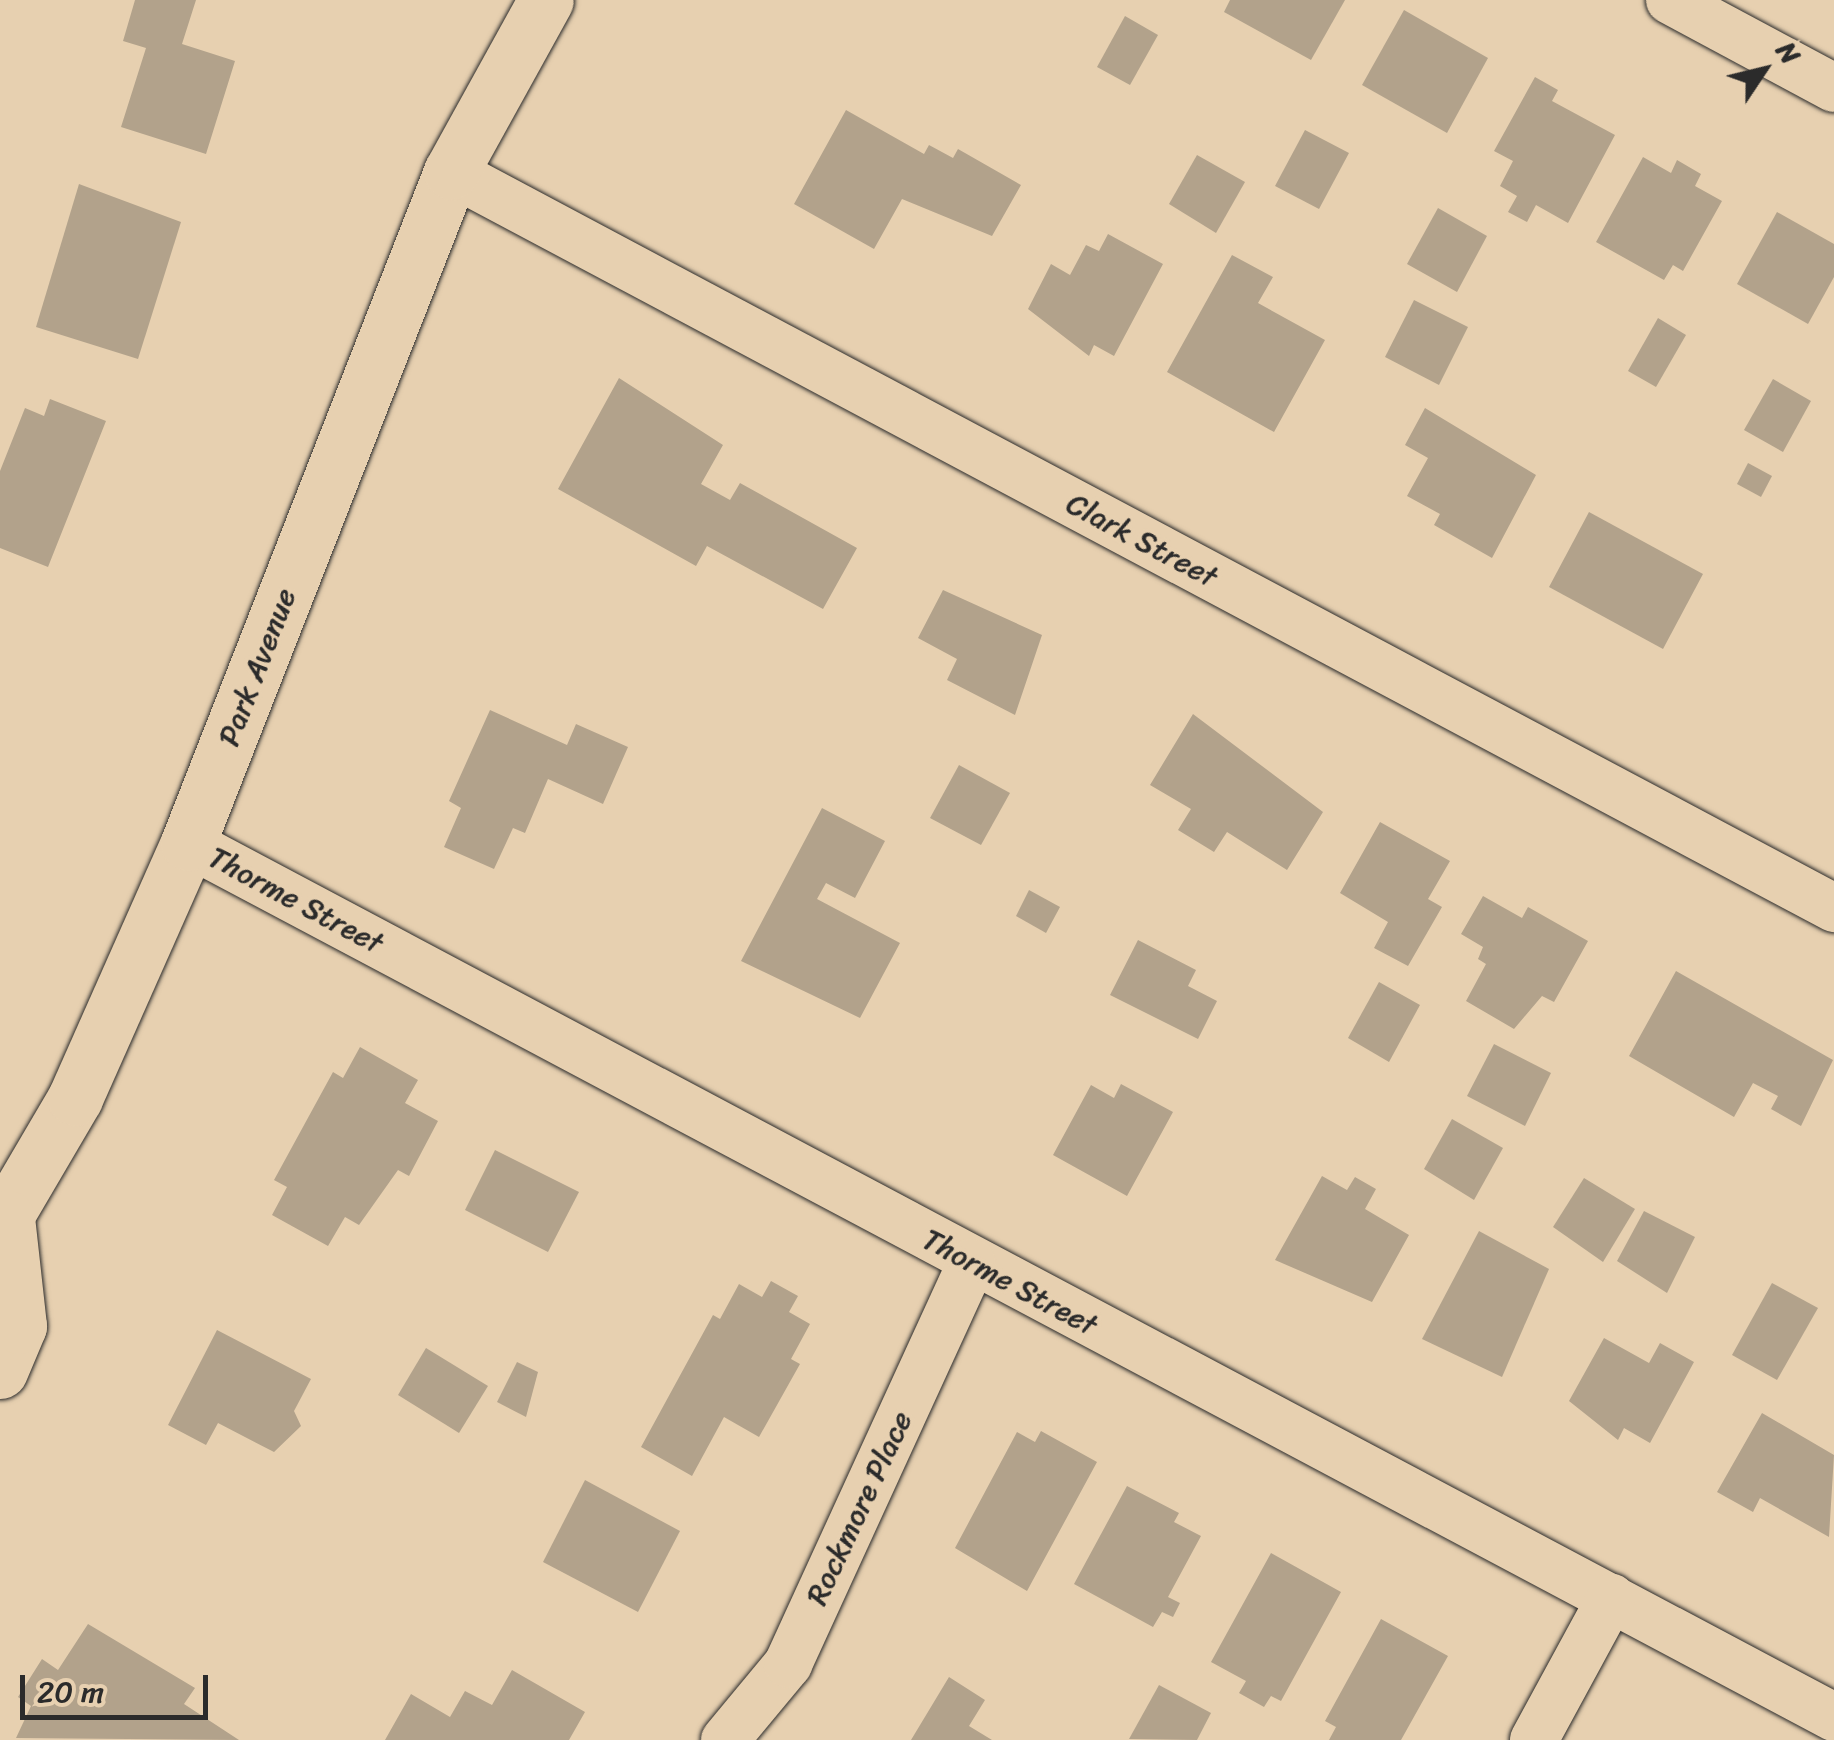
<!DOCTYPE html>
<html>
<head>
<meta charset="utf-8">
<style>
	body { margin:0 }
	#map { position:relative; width:1834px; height:1740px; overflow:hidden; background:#e7d0b0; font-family:Sriracha,sans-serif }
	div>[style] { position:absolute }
	.building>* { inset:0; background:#b2a28b }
	.roads { filter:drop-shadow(0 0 2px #2b2b2b) drop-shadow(0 0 2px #2b2b2b) }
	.street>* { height:48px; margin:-24px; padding:0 24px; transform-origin:24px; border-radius:24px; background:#e7d0b0 }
	.secondary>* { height:55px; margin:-27.5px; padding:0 27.5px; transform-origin:27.5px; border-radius:27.5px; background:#e7d0b0 }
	span { translate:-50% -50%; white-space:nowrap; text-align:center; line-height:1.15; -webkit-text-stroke:8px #e7d0b0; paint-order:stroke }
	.street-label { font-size:30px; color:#2b2b2b }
	.north { position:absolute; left:1714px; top:20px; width:100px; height:100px; -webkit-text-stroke:8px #e7d0b0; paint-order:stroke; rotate:55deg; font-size:28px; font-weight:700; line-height:40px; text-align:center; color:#2b2b2b }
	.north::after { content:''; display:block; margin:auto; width:35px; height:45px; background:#2b2b2b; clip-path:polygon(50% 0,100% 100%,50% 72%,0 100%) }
	.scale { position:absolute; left:20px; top:1675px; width:188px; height:45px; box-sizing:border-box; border:5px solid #2b2b2b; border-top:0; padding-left:12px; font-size:30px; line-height:35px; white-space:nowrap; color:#2b2b2b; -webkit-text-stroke:8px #e7d0b0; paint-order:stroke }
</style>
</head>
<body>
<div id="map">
	<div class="building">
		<i style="clip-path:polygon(135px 0,196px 0,182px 44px,235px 61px,206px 154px,121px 127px,146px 48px,123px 41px)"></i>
		<i style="clip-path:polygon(1230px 0,1345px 0,1311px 60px,1224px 12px)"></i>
		<i style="clip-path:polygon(1404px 10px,1488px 58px,1447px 133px,1362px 85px)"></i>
		<i style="clip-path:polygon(1125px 16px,1158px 35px,1130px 85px,1097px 67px)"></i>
		<i style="clip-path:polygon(1535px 77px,1558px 90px,1552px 101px,1615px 135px,1568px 223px,1536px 205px,1527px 222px,1508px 212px,1517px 196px,1500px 186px,1513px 161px,1494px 151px)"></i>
		<i style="clip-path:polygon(846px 110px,924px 154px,929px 145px,953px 158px,958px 149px,1021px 185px,992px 236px,902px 199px,874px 249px,794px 204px)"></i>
		<i style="clip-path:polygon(1305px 130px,1349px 153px,1319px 209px,1275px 186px)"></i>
		<i style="clip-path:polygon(1197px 155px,1245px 182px,1216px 233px,1169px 204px)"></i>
		<i style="clip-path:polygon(1643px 157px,1671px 173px,1677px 160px,1701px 174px,1695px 186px,1722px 201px,1683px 271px,1673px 265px,1664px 280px,1596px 242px)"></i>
		<i style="clip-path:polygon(79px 184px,181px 222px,138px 359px,36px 327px)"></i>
		<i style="clip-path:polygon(1438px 208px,1487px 236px,1457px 292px,1407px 264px)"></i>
		<i style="clip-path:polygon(1777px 212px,1834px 244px,1834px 277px,1808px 324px,1737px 284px)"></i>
		<i style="clip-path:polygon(1108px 234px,1163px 264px,1114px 356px,1094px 345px,1089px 356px,1028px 309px,1051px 264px,1070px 275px,1086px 245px,1099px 251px)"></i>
		<i style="clip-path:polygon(1232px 255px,1273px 277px,1258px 303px,1325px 340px,1274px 432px,1167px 372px)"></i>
		<i style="clip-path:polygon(1414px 300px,1468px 327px,1439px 385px,1385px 357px)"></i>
		<i style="clip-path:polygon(1658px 318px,1686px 335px,1656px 387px,1628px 371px)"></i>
		<i style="clip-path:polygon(619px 378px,723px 445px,701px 484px,730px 500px,740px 483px,857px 548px,823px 609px,707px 546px,696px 566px,558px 489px)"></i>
		<i style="clip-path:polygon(1773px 379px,1811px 401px,1783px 452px,1744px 430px)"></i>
		<i style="clip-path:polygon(50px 399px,106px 421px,48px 567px,0 548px,0 471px,25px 408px,44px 416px)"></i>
		<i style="clip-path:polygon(1425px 408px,1536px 475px,1492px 558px,1434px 525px,1440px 514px,1407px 496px,1428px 458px,1405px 445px)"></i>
		<i style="clip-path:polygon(1748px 463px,1772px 476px,1761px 497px,1737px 484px)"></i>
		<i style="clip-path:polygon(1589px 512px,1703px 574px,1663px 649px,1549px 587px)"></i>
		<i style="clip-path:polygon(943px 590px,1042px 635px,1015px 715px,947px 680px,957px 659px,918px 638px)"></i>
		<i style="clip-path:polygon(490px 710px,567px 745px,576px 724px,628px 747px,603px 804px,548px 779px,525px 833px,513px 828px,494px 869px,444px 847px,461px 808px,449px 801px)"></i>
		<i style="clip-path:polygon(1193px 714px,1323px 812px,1287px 870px,1227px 832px,1214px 852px,1178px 830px,1191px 809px,1150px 785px)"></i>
		<i style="clip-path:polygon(959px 765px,1010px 793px,981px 845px,930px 818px)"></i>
		<i style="clip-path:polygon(822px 808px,885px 841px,855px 898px,826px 883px,817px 899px,900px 943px,860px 1018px,741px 961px)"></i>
		<i style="clip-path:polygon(1380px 822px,1450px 861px,1428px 899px,1442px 907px,1408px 966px,1374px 948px,1388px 922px,1340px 893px)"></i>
		<i style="clip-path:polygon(1029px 890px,1060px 907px,1046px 933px,1016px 916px)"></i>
		<i style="clip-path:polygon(1483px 896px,1522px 918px,1528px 907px,1588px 941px,1554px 1002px,1542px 996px,1514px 1029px,1466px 1001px,1486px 964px,1478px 959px,1483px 947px,1461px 934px)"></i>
		<i style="clip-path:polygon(1138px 940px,1196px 970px,1188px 986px,1217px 1001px,1198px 1039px,1110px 995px)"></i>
		<i style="clip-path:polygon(1676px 971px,1833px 1060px,1801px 1126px,1771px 1109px,1778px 1096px,1753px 1083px,1734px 1117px,1629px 1056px)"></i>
		<i style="clip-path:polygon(1379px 982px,1420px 1005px,1389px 1062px,1348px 1038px)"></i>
		<i style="clip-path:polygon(1494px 1044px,1551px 1073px,1525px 1126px,1467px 1096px)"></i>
		<i style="clip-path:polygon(360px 1047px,418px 1080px,405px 1103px,438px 1121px,409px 1176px,398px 1170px,359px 1225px,345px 1217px,328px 1246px,272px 1215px,287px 1187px,274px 1180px,333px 1072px,343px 1078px)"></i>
		<i style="clip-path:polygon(1121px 1084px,1173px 1112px,1127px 1196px,1053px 1155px,1091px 1085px,1114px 1098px)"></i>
		<i style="clip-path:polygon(1452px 1119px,1503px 1148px,1474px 1200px,1424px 1169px)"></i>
		<i style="clip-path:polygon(495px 1150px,579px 1192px,548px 1252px,465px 1210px)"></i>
		<i style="clip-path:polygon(1322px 1176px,1347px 1190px,1355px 1177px,1376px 1189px,1365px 1209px,1409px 1235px,1372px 1302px,1275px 1260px)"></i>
		<i style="clip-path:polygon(1584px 1178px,1635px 1209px,1603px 1262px,1553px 1227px)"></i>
		<i style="clip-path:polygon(1644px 1211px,1695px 1237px,1667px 1293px,1617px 1261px)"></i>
		<i style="clip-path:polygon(1479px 1231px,1549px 1269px,1502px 1377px,1422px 1339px)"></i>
		<i style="clip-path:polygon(771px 1281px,798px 1296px,789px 1312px,810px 1324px,791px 1359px,800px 1364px,759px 1437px,724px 1417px,692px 1476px,641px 1447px,713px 1315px,720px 1319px,739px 1284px,762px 1297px)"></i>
		<i style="clip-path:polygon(1772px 1283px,1818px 1308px,1777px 1380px,1732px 1355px)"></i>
		<i style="clip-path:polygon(217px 1330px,311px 1379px,294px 1411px,301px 1426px,274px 1452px,218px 1423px,206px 1445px,168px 1425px)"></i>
		<i style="clip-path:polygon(1604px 1338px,1649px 1363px,1660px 1343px,1694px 1362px,1650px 1443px,1624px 1428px,1618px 1440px,1569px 1401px)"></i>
		<i style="clip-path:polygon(426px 1348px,488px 1386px,459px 1433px,398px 1395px)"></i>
		<i style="clip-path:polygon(517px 1362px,538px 1372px,526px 1417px,497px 1402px)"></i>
		<i style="clip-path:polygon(1762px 1413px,1834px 1455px,1829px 1537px,1760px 1498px,1753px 1512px,1717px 1492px)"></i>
		<i style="clip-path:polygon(1041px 1431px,1097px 1462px,1027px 1591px,955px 1548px,1017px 1432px,1035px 1442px)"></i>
		<i style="clip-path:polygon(585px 1480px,680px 1531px,638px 1612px,543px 1562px)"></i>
		<i style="clip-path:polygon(1127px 1486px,1179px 1513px,1174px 1522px,1201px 1536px,1168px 1597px,1180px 1603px,1173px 1617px,1162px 1612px,1153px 1627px,1074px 1584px)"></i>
		<i style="clip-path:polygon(1271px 1553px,1341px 1592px,1281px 1701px,1271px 1696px,1264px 1707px,1239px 1693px,1246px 1681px,1211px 1662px)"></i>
		<i style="clip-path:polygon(1381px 1619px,1448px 1656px,1401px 1740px,1329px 1740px,1336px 1727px,1325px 1721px)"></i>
		<i style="clip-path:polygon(88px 1624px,195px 1688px,184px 1704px,239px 1740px,16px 1738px,31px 1706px,18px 1697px,42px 1659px,58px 1670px)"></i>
		<i style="clip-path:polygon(512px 1670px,585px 1712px,569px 1740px,385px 1740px,411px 1694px,450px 1717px,465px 1691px,492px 1705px)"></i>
		<i style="clip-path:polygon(949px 1677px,985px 1700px,969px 1726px,992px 1740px,911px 1740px)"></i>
		<i style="clip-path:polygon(1159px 1685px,1211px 1713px,1197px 1740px,1129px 1739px)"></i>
	</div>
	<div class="roads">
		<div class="street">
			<i style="left:1670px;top:0;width:186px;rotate:28.2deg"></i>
			<i style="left:451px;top:172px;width:1567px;rotate:28.02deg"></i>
			<i style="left:188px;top:843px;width:1864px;rotate:27.97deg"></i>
			<i style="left:725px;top:1740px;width:99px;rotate:-50.3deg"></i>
			<i style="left:788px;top:1664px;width:441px;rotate:-65.4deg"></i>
			<i style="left:1534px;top:1740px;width:162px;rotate:-61.5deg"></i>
		</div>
		<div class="secondary">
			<i style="left:0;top:1226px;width:148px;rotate:-59.6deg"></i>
			<i style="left:75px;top:1098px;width:279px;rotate:-66.1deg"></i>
			<i style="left:188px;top:843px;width:721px;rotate:-68.6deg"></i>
			<i style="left:451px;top:172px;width:196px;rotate:-61.1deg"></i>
			<i style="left:0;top:1371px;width:49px;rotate:-67.1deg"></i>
			<i style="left:19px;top:1326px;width:109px;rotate:-96.3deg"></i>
		</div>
	</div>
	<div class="street-label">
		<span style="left:1142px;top:540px;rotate:28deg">Clark Street</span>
		<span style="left:257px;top:667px;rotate:-69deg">Park Avenue</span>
		<span style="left:296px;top:900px;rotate:28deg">Thorme Street</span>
		<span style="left:1010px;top:1282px;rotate:28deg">Thorme Street</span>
		<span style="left:859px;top:1508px;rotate:-65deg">Rockmore Place</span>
	</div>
	<div class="north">N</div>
	<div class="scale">20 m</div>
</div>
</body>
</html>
